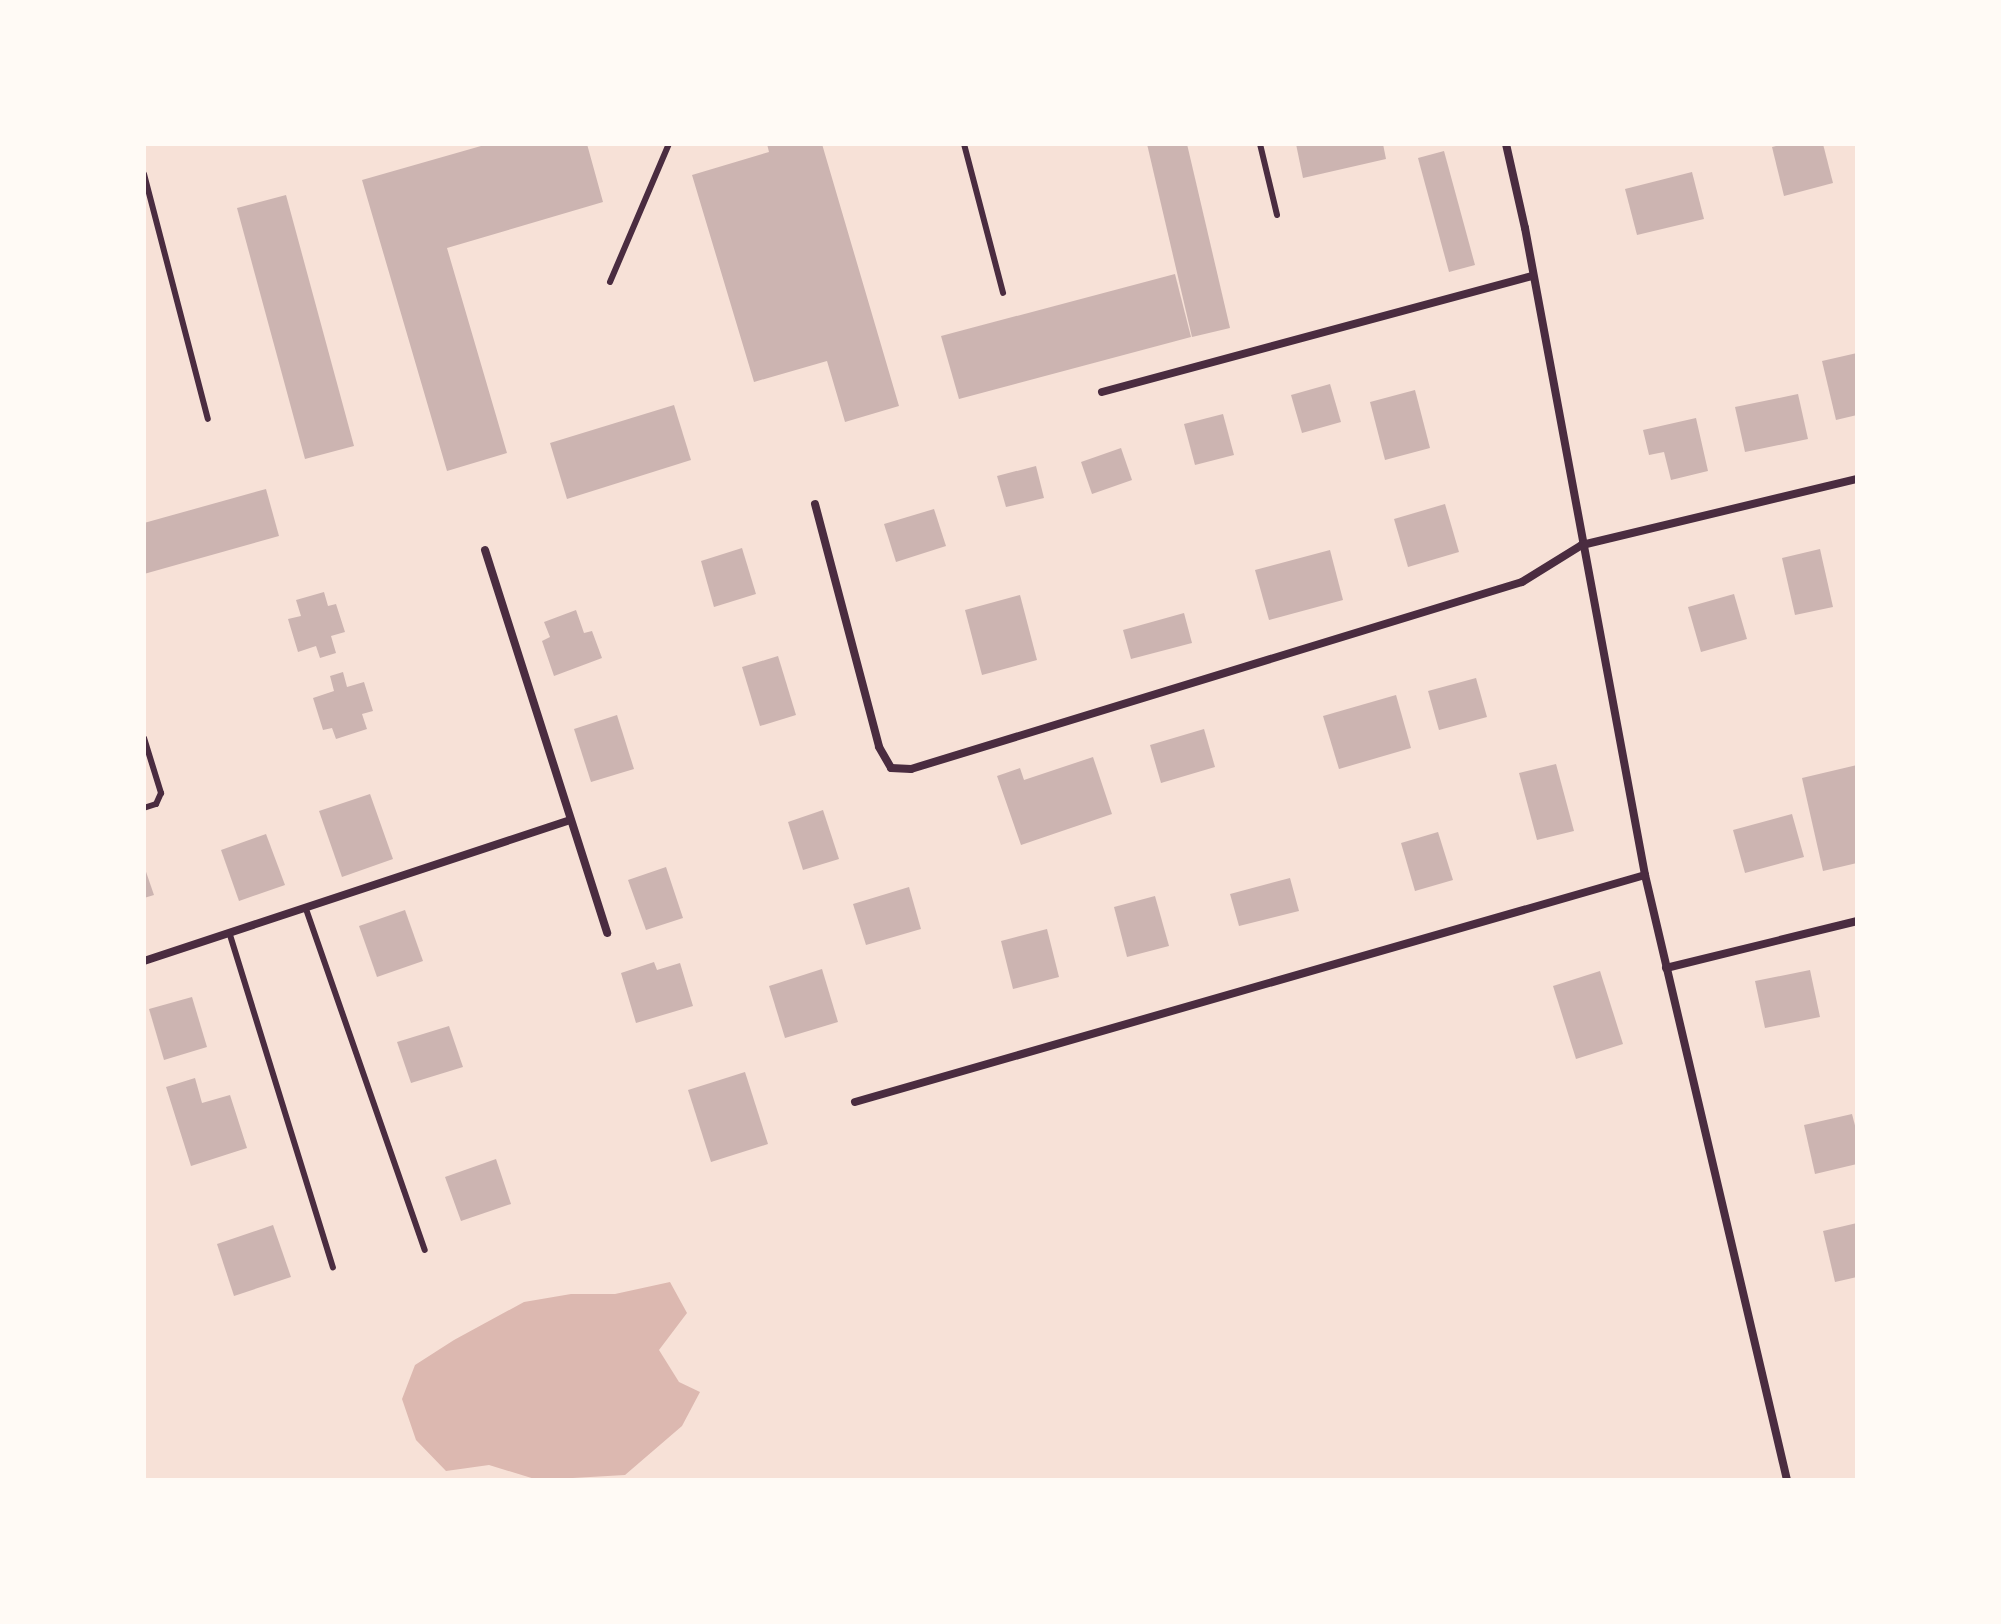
<!DOCTYPE html>
<html>
<head>
<meta charset="utf-8">
<style>
	body { margin:0 }
	#map { position:relative; width:2001px; height:1624px; overflow:hidden; background:#f7e1d7; font-family:"Golos Text",sans-serif }
	div>[style] { position:absolute }
	.water>* { inset:0; background:#dcb8b0 }
	.building>* { inset:0; background:#ccb4b1 }
	.service>* { height:6px; margin:-3px; padding:0 3px; transform-origin:3px; border-radius:3px; background:#4a2c40 }
	.minor>* { height:8px; margin:-4px; padding:0 4px; transform-origin:4px; border-radius:4px; background:#4a2c40 }
	span { translate:-50% -50%; white-space:nowrap; text-align:center; line-height:1.15; -webkit-text-stroke:6px #fffaf5; paint-order:stroke }
	.frame { position:absolute; inset:0; border:146px solid #fffaf5; pointer-events:none }
</style>
</head>
<body>
<div id="map">
	<div class="water">
		<i style="clip-path:polygon(670px 1282px,687px 1313px,659px 1350px,679px 1382px,700px 1392px,682px 1426px,625px 1475px,538px 1480px,489px 1465px,446px 1471px,416px 1440px,402px 1399px,415px 1365px,454px 1340px,524px 1302px,571px 1294px,615px 1294px)"></i>
	</div>
	<div class="building">
		<i style="clip-path:polygon(488px 144px,587px 144px,603px 202px,447px 248px,507px 453px,447px 471px,362px 180px)"></i>
		<i style="clip-path:polygon(767px 144px,822px 144px,899px 406px,845px 422px,827px 361px,754px 382px,692px 175px,769px 152px)"></i>
		<i style="clip-path:polygon(1147px 144px,1187px 144px,1230px 328px,1192px 337px)"></i>
		<i style="clip-path:polygon(1296px 144px,1383px 144px,1386px 159px,1303px 178px)"></i>
		<i style="clip-path:polygon(1784px 144px,1823px 144px,1833px 183px,1784px 196px,1772px 147px)"></i>
		<i style="clip-path:polygon(1444px 151px,1475px 265px,1449px 272px,1418px 158px)"></i>
		<i style="clip-path:polygon(1692px 172px,1704px 219px,1637px 235px,1625px 189px)"></i>
		<i style="clip-path:polygon(286px 195px,354px 446px,305px 459px,237px 208px)"></i>
		<i style="clip-path:polygon(1175px 274px,1191px 337px,959px 399px,941px 336px)"></i>
		<i style="clip-path:polygon(1857px 353px,1857px 415px,1836px 420px,1822px 361px)"></i>
		<i style="clip-path:polygon(1330px 384px,1341px 422px,1302px 433px,1291px 395px)"></i>
		<i style="clip-path:polygon(1415px 390px,1430px 448px,1385px 460px,1370px 402px)"></i>
		<i style="clip-path:polygon(1798px 394px,1808px 439px,1745px 452px,1735px 407px)"></i>
		<i style="clip-path:polygon(674px 405px,691px 460px,567px 499px,550px 443px)"></i>
		<i style="clip-path:polygon(1223px 414px,1234px 455px,1195px 465px,1184px 424px)"></i>
		<i style="clip-path:polygon(1696px 418px,1708px 471px,1671px 480px,1664px 452px,1649px 455px,1643px 430px)"></i>
		<i style="clip-path:polygon(1121px 448px,1132px 480px,1092px 494px,1081px 462px)"></i>
		<i style="clip-path:polygon(1036px 466px,1044px 498px,1006px 507px,997px 476px)"></i>
		<i style="clip-path:polygon(266px 489px,279px 536px,144px 574px,144px 523px)"></i>
		<i style="clip-path:polygon(1445px 504px,1459px 552px,1408px 567px,1394px 519px)"></i>
		<i style="clip-path:polygon(934px 509px,946px 546px,896px 562px,884px 524px)"></i>
		<i style="clip-path:polygon(742px 548px,756px 594px,714px 607px,701px 561px)"></i>
		<i style="clip-path:polygon(1820px 549px,1833px 607px,1795px 615px,1782px 558px)"></i>
		<i style="clip-path:polygon(1330px 550px,1343px 600px,1269px 620px,1255px 570px)"></i>
		<i style="clip-path:polygon(324px 592px,328px 606px,336px 604px,345px 632px,331px 636px,336px 653px,320px 658px,316px 646px,298px 652px,288px 619px,301px 616px,296px 600px)"></i>
		<i style="clip-path:polygon(1734px 594px,1747px 639px,1701px 652px,1688px 607px)"></i>
		<i style="clip-path:polygon(1020px 595px,1037px 660px,982px 675px,965px 610px)"></i>
		<i style="clip-path:polygon(576px 610px,584px 633px,592px 631px,602px 658px,554px 676px,542px 641px,550px 637px,544px 622px)"></i>
		<i style="clip-path:polygon(1184px 613px,1192px 643px,1131px 659px,1123px 630px)"></i>
		<i style="clip-path:polygon(778px 656px,796px 715px,760px 726px,742px 667px)"></i>
		<i style="clip-path:polygon(343px 672px,347px 687px,364px 682px,373px 711px,362px 714px,367px 729px,336px 739px,332px 728px,323px 730px,313px 698px,334px 691px,330px 676px)"></i>
		<i style="clip-path:polygon(1476px 678px,1487px 717px,1439px 730px,1428px 691px)"></i>
		<i style="clip-path:polygon(1396px 695px,1411px 748px,1339px 769px,1323px 716px)"></i>
		<i style="clip-path:polygon(617px 715px,634px 769px,591px 782px,574px 729px)"></i>
		<i style="clip-path:polygon(1204px 729px,1215px 767px,1161px 783px,1150px 745px)"></i>
		<i style="clip-path:polygon(1093px 757px,1112px 814px,1021px 845px,997px 776px,1020px 768px,1024px 780px)"></i>
		<i style="clip-path:polygon(1556px 764px,1574px 831px,1537px 840px,1519px 773px)"></i>
		<i style="clip-path:polygon(1857px 765px,1857px 863px,1823px 871px,1802px 778px)"></i>
		<i style="clip-path:polygon(370px 794px,393px 859px,342px 877px,319px 811px)"></i>
		<i style="clip-path:polygon(823px 810px,839px 859px,803px 870px,788px 822px)"></i>
		<i style="clip-path:polygon(1792px 814px,1804px 857px,1745px 873px,1733px 830px)"></i>
		<i style="clip-path:polygon(1438px 832px,1453px 880px,1415px 891px,1401px 843px)"></i>
		<i style="clip-path:polygon(266px 834px,285px 885px,239px 901px,221px 850px)"></i>
		<i style="clip-path:polygon(144px 866px,154px 895px,144px 898px)"></i>
		<i style="clip-path:polygon(666px 867px,683px 918px,646px 930px,628px 880px)"></i>
		<i style="clip-path:polygon(1290px 878px,1299px 911px,1239px 926px,1230px 894px)"></i>
		<i style="clip-path:polygon(909px 887px,921px 929px,866px 945px,853px 904px)"></i>
		<i style="clip-path:polygon(1155px 896px,1169px 946px,1127px 957px,1114px 907px)"></i>
		<i style="clip-path:polygon(405px 910px,423px 961px,377px 977px,359px 926px)"></i>
		<i style="clip-path:polygon(1047px 929px,1059px 977px,1013px 989px,1001px 941px)"></i>
		<i style="clip-path:polygon(654px 962px,657px 970px,680px 963px,693px 1006px,636px 1023px,621px 973px)"></i>
		<i style="clip-path:polygon(822px 969px,838px 1022px,785px 1038px,769px 986px)"></i>
		<i style="clip-path:polygon(1810px 970px,1820px 1017px,1765px 1028px,1755px 981px)"></i>
		<i style="clip-path:polygon(1600px 971px,1623px 1044px,1576px 1059px,1553px 986px)"></i>
		<i style="clip-path:polygon(192px 997px,207px 1047px,164px 1060px,149px 1009px)"></i>
		<i style="clip-path:polygon(449px 1026px,463px 1067px,411px 1083px,397px 1042px)"></i>
		<i style="clip-path:polygon(745px 1072px,768px 1144px,711px 1162px,688px 1090px)"></i>
		<i style="clip-path:polygon(195px 1078px,202px 1103px,230px 1095px,247px 1148px,191px 1166px,166px 1087px)"></i>
		<i style="clip-path:polygon(1852px 1114px,1857px 1133px,1857px 1164px,1815px 1174px,1804px 1125px)"></i>
		<i style="clip-path:polygon(496px 1159px,511px 1204px,461px 1221px,445px 1177px)"></i>
		<i style="clip-path:polygon(1857px 1223px,1857px 1277px,1835px 1282px,1823px 1231px)"></i>
		<i style="clip-path:polygon(273px 1225px,291px 1277px,234px 1296px,217px 1244px)"></i>
	</div>
	<div class="service">
		<i style="left:964px;top:144px;width:154px;rotate:75.3deg"></i>
		<i style="left:1260px;top:144px;width:73px;rotate:76.5deg"></i>
		<i style="left:144px;top:174px;width:253px;rotate:75.4deg"></i>
		<i style="left:610px;top:282px;width:150px;rotate:-66.9deg"></i>
		<i style="left:144px;top:738px;width:58px;rotate:72.8deg"></i>
		<i style="left:161px;top:793px;width:12px;rotate:114deg"></i>
		<i style="left:156px;top:804px;width:13px;rotate:162deg"></i>
		<i style="left:306px;top:909px;width:361px;rotate:70.8deg"></i>
		<i style="left:230px;top:935px;width:348px;rotate:72.8deg"></i>
	</div>
	<div class="minor">
		<i style="left:1506px;top:144px;width:86px;rotate:77.3deg"></i>
		<i style="left:1525px;top:228px;width:658px;rotate:79.49deg"></i>
		<i style="left:1645px;top:875px;width:621px;rotate:76.79deg"></i>
		<i style="left:1102px;top:392px;width:446px;rotate:-15.1deg"></i>
		<i style="left:815px;top:504px;width:251px;rotate:75.2deg"></i>
		<i style="left:879px;top:747px;width:24px;rotate:60deg"></i>
		<i style="left:891px;top:768px;width:20px;rotate:3deg"></i>
		<i style="left:911px;top:769px;width:639px;rotate:-17.02deg"></i>
		<i style="left:1522px;top:582px;width:70px;rotate:-31.7deg"></i>
		<i style="left:1582px;top:545px;width:283px;rotate:-13.5deg"></i>
		<i style="left:485px;top:550px;width:402px;rotate:72.3deg"></i>
		<i style="left:144px;top:961px;width:449px;rotate:-18.3deg"></i>
		<i style="left:1666px;top:968px;width:197px;rotate:-13.8deg"></i>
		<i style="left:855px;top:1102px;width:822px;rotate:-16.03deg"></i>
	</div>
	<div class="frame"></div>
</div>
</body>
</html>
